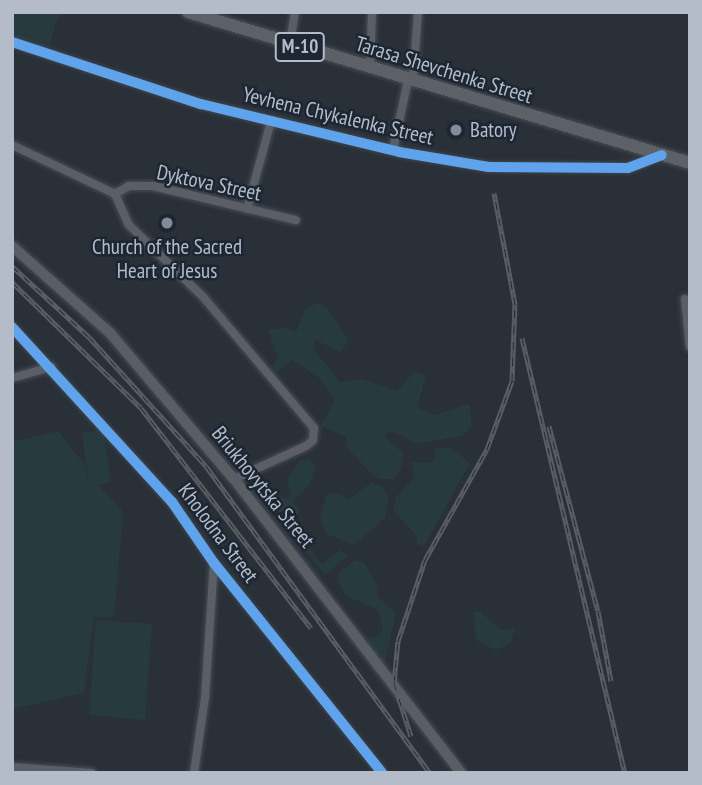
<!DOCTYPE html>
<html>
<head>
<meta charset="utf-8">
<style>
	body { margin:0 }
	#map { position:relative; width:702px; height:785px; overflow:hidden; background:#2a3038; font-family:"PT Sans Narrow",sans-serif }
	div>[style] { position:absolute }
	.green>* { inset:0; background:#273a3e }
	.roads { filter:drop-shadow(0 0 2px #484c53) drop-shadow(0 0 2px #484c53) }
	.minor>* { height:8px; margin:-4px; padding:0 4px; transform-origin:4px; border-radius:4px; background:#5a5e66 }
	.secondary>* { height:10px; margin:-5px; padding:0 5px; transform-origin:5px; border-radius:5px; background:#595d64 }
	.primary>* { height:12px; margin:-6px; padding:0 6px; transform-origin:6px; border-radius:6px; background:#5c6168 }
	.rail>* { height:5px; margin-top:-2.5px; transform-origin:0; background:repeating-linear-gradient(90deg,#1d2633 0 8px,#595d64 0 16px); box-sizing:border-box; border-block:2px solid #595d64 }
	.cycleway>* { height:10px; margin:-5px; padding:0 5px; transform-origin:5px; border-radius:5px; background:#60a3ed }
	.dots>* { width:19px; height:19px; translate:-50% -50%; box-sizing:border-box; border:4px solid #1d2633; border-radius:50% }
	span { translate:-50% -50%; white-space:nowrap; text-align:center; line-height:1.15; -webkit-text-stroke:5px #1d2633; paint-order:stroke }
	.shield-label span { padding:2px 5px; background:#1d2633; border:2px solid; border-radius:5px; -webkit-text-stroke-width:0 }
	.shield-label { font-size:19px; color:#b4bcc9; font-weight:700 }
	.street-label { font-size:21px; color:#b4bcc9 }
	.poi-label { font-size:21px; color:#b4bcc9 }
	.left { translate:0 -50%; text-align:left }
	.frame { position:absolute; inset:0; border:14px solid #b4bcc9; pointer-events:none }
</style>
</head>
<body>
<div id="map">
	<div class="green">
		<i style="clip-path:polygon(12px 12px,65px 12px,57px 19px,49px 47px,42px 50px,12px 43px)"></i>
		<i style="clip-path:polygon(318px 303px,328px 309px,349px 341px,340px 352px,314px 339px,315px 351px,340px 382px,362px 379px,397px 391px,414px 372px,426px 376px,417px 407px,435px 415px,469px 404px,472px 425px,463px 436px,417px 444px,391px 430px,385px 437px,404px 454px,401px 468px,394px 479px,379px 479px,368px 470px,347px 448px,346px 437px,321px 426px,335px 400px,319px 378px,292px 360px,275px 374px,272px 369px,278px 357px,268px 330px,285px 327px,296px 332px,305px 309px)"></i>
		<i style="clip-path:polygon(103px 430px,111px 482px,98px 485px,123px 512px,114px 617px,94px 617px,84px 693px,12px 709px,12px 442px,58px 431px,85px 465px,89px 487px,82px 433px)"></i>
		<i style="clip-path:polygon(449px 447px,470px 463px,424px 546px,417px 544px,416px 535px,393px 511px,396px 497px,414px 478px,412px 462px,429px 463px,435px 458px,435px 449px)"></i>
		<i style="clip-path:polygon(308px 458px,316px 465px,310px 484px,293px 502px,300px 510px,288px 533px,271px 497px,288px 498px,291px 494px,287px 479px,299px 461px)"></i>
		<i style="clip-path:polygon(372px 482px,383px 487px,388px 498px,385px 518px,354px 545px,327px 534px,320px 518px,326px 496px,335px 493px,349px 499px)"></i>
		<i style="clip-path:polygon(301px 539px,322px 564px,340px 550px,348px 555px,325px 575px,299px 545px)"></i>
		<i style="clip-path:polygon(356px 560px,364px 563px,378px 588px,377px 596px,396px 614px,384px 665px,366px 640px,380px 634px,383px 627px,378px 610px,346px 596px,338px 580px,339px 572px)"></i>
		<i style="clip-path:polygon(473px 612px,480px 612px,501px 630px,515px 629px,510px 643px,496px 650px,476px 640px)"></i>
		<i style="clip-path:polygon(96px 620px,152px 624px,145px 720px,89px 715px)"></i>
	</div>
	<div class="roads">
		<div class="minor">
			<i style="left:12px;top:42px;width:199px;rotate:18.2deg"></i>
			<i style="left:201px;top:104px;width:204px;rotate:13.6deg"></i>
			<i style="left:399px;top:152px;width:91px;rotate:9.5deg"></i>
			<i style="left:489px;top:167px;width:139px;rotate:0.4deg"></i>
			<i style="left:628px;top:168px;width:36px;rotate:-21deg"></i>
			<i style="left:290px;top:43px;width:31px;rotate:-81deg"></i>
			<i style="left:370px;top:69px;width:57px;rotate:-88deg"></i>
			<i style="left:413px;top:81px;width:69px;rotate:-85.9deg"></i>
			<i style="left:12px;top:145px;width:114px;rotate:25.4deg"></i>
			<i style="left:115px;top:194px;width:34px;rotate:66deg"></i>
			<i style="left:129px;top:225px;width:105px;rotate:44.2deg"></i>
			<i style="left:204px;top:298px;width:170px;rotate:49.8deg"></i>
			<i style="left:314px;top:428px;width:12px;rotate:95deg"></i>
			<i style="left:313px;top:440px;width:9px;rotate:139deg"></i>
			<i style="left:306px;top:446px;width:79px;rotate:155.4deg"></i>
			<i style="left:393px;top:150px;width:72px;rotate:-77.9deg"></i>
			<i style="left:115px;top:194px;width:16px;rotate:-30deg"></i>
			<i style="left:129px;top:186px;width:24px"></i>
			<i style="left:153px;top:186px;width:147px;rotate:13.4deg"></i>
			<i style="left:247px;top:209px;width:91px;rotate:-74.7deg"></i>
			<i style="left:685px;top:299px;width:48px;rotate:84.1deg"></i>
			<i style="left:12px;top:327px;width:237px;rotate:47.6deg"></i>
			<i style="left:172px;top:502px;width:74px;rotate:55.5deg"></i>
			<i style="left:214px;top:563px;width:269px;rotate:51.3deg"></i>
			<i style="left:12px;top:378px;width:41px;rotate:-15.8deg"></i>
			<i style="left:12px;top:767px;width:80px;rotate:4.3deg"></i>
			<i style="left:194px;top:773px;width:76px;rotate:-81.7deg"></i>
			<i style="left:205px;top:698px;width:135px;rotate:-86.2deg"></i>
		</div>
		<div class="secondary">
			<i style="left:12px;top:246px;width:131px;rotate:41.6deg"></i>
			<i style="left:110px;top:333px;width:192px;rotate:49.7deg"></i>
			<i style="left:234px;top:479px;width:371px;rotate:52.3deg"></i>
		</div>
		<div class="primary">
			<i style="left:188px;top:12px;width:524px;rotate:16.74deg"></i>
		</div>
	</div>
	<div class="rail">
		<i style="left:12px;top:266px;width:105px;rotate:42.7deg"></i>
		<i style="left:89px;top:337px;width:174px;rotate:47.8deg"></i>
		<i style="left:206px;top:466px;width:380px;rotate:53.9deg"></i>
		<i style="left:12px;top:282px;width:180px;rotate:44.3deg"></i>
		<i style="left:141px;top:408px;width:278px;rotate:52.3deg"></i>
		<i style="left:522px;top:338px;width:447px;rotate:76.7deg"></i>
		<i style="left:549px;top:426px;width:191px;rotate:75.2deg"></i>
		<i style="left:598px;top:611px;width:71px;rotate:79.5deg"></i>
		<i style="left:411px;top:736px;width:56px;rotate:-107.8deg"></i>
		<i style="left:394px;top:683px;width:42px;rotate:-84.6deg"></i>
		<i style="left:398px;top:641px;width:85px;rotate:-71.6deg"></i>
		<i style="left:425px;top:560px;width:127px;rotate:-60.8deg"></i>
		<i style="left:487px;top:449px;width:72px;rotate:-69.8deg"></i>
		<i style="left:512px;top:381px;width:77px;rotate:-87.8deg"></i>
		<i style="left:515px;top:304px;width:113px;rotate:-100.7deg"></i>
	</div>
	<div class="cycleway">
		<i style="left:12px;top:42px;width:199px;rotate:18.2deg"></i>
		<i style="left:201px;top:104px;width:204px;rotate:13.6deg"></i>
		<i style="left:399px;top:152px;width:91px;rotate:9.5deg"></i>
		<i style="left:489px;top:167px;width:139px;rotate:0.4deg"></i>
		<i style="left:628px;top:168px;width:36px;rotate:-21deg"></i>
		<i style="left:12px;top:327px;width:237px;rotate:47.6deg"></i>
		<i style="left:172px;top:502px;width:74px;rotate:55.5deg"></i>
		<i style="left:214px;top:563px;width:269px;rotate:51.3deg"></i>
	</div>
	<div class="dots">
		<i style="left:456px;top:130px;background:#848b96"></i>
		<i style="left:167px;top:223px;background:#848b96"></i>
	</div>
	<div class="shield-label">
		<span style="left:300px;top:47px">М-10</span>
	</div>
	<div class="street-label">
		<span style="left:444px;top:70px;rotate:17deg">Tarasa Shevchenka Street</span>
		<span style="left:338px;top:116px;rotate:13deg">Yevhena Chykalenka Street</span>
		<span style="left:209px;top:183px;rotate:12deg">Dyktova Street</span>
		<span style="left:263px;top:487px;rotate:51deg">Briukhovytska Street</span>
		<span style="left:218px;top:533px;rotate:53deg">Kholodna Street</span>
	</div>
	<div class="poi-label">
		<span class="left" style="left:470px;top:130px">Batory</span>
		<span style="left:167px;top:259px">Church of the Sacred<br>Heart of Jesus</span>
	</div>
	<div class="frame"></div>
</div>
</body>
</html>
